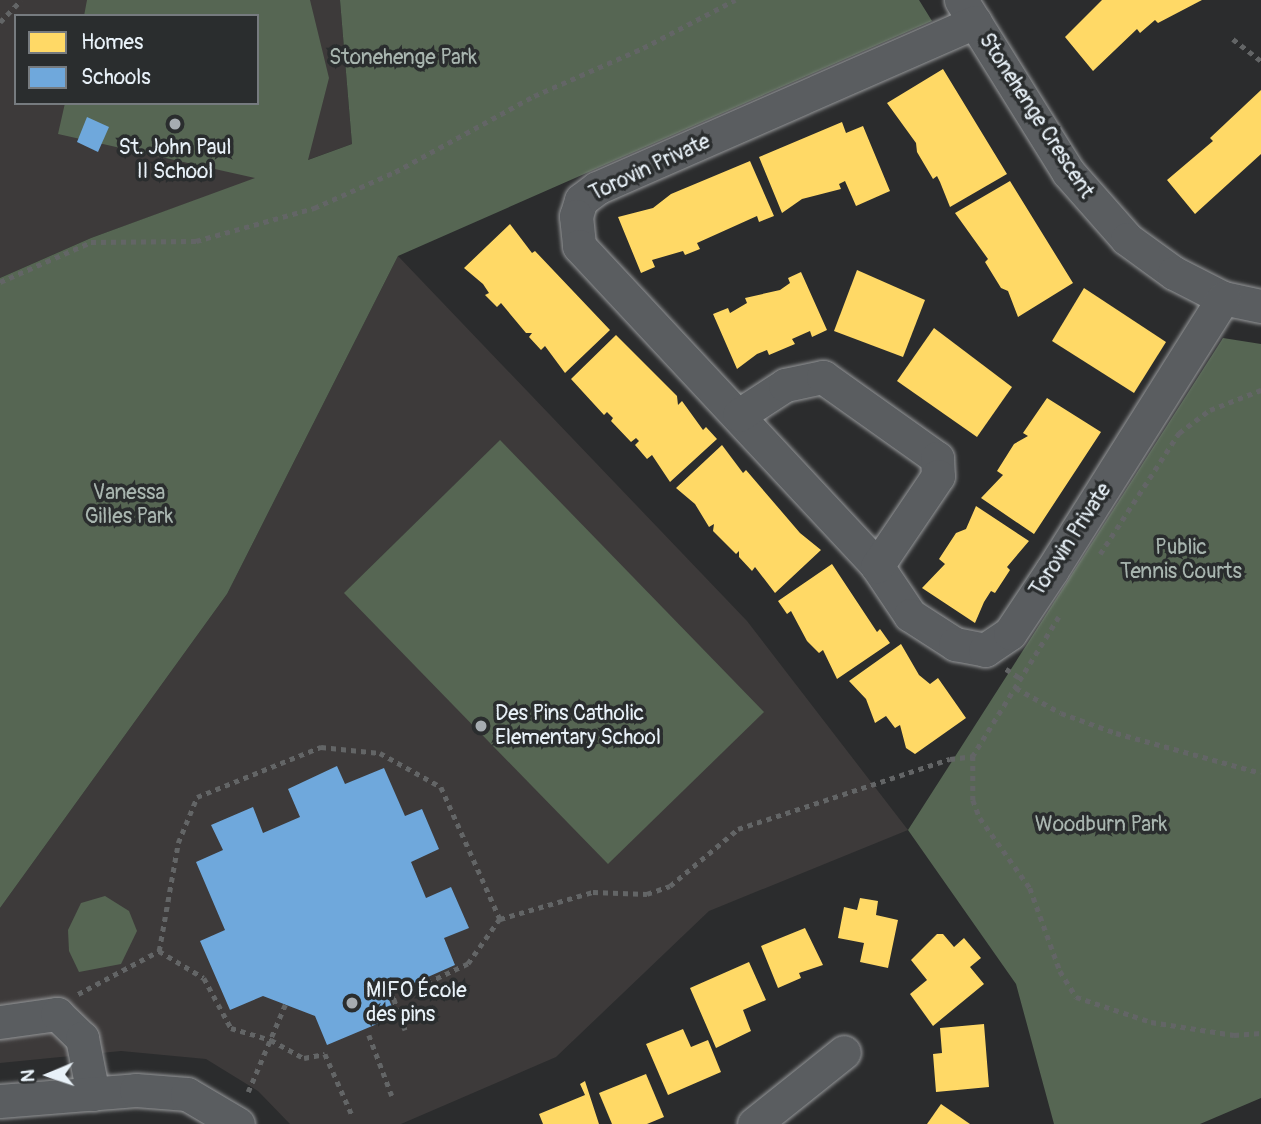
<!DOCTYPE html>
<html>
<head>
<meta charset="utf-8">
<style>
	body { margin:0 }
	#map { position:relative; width:1261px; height:1124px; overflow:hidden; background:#2b2c2d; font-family:Pangolin,sans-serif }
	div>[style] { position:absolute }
	.built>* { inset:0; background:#3d3a3a }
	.green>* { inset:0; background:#566653 }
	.homes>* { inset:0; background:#ffd966 }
	.schools>* { inset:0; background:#6fa8dc }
	.path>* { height:4.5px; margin-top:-2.25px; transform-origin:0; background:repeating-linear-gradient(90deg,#636566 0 5px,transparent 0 10px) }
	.roads { filter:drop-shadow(0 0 2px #96989a) drop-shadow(0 0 2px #96989a) }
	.minor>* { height:33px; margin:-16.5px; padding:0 16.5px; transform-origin:16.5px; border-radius:16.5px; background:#5a5d60 }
	.dots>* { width:19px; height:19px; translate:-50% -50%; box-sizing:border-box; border:4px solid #2a2d2e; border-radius:50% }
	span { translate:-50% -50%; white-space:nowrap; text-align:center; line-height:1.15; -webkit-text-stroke:7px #2a2d2e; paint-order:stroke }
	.park-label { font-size:21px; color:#a9b6b0 }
	.street-label { font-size:21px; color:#e8f1f8 }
	.poi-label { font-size:21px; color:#e8f1f8 }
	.left { translate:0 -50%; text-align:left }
	.legend { position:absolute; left:14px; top:14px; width:245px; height:91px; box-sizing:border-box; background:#2a2d2e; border:2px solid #767b7f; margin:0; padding:9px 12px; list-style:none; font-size:21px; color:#e8f1f8 }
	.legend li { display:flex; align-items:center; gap:14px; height:35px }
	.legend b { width:35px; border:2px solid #767b7f }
	.north { position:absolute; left:14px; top:1040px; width:70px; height:70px; -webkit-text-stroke:5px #2a2d2e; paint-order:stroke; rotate:268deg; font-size:19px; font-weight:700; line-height:28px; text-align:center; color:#e8f1f8 }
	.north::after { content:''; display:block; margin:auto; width:24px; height:32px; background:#e8f1f8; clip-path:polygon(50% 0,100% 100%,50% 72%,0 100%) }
</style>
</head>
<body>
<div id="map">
	<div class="built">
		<i style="clip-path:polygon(evenodd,0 0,340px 0,352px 144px,91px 238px,0 278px,0 0,16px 16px,257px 16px,257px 103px,16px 103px,16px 16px)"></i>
		<i style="clip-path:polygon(398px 256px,747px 621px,908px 830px,709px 911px,556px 1057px,401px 1124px,290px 1124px,258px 1091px,206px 1059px,121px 1051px,0 1063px,0 908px,227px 594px)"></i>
	</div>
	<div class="green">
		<i style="clip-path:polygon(87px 0,310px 0,329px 78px,308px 160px,352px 144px,340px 0,919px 0,932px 21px,398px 256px,227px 594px,0 908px,0 278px,91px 238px,255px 178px,58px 134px,65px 103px,257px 103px,257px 16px,84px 16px)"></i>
		<i style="clip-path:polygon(1223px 338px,1261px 344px,1261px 1098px,1200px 1124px,1054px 1124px,1016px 984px,908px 830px)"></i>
		<i style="clip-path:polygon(500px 440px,764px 712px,608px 864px,344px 593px)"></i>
		<i style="clip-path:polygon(105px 896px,129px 911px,137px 931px,121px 964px,79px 972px,69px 951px,68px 930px,81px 903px)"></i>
	</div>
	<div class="homes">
		<i style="clip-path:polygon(1102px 0,1202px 0,1158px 23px,1155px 20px,1140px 33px,1137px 29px,1093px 71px,1065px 37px)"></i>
		<i style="clip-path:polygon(943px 69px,1007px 174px,950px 207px,940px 182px,937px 176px,933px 179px,917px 152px,916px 143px,887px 103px)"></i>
		<i style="clip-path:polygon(1261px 90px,1261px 154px,1195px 214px,1167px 180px,1213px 141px,1210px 138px)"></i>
		<i style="clip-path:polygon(842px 122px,846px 133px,863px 126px,890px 191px,856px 206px,845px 181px,839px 184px,841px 189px,802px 199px,782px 213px,759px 157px)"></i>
		<i style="clip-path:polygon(750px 161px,774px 216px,759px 222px,757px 216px,697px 243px,700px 249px,685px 255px,683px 251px,652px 260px,655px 267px,641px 273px,618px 217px,653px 208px,671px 194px)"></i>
		<i style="clip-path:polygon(1010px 181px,1073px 283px,1018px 317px,1008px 291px,1001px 288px,985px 262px,988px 259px,955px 213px)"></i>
		<i style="clip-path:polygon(510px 224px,532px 253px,535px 251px,610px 330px,565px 373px,545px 346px,541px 350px,529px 337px,532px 333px,526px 333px,501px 303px,497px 307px,485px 295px,489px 293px,483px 284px,464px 268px)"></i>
		<i style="clip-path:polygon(857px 270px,925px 300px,903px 357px,834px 331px)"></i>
		<i style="clip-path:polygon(801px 272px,827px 330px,812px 337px,810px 331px,792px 339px,795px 344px,769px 355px,767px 350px,757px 354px,737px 369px,713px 314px,728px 308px,730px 313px,747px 303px,745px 298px,780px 290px,790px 283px,788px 278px)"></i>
		<i style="clip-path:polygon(1084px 288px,1166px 342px,1134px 393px,1052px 341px)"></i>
		<i style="clip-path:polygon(934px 328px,1012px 387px,977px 437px,897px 381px)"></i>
		<i style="clip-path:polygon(616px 335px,677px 396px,678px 405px,682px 401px,703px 430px,706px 427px,717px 439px,670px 482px,652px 455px,647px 459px,635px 445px,639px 441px,636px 438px,631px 442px,611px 421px,613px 418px,607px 412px,604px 415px,571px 379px)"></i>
		<i style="clip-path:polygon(1047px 398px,1101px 432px,1034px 534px,981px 498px,1003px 475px,997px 471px,1014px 444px,1028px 436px,1023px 433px)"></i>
		<i style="clip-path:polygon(722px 445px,743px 473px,746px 470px,800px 533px,821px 550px,775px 593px,755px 567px,752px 571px,739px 557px,739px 551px,736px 554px,713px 531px,714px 524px,709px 527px,695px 504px,676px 488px)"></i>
		<i style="clip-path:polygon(976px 506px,1029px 541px,1007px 567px,1010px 570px,995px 593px,991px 591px,984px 602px,975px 623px,922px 588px,945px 564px,939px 559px,956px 533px,966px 529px)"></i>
		<i style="clip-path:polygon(832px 564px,877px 632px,880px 629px,890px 643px,837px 679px,823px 650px,819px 653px,807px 641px,791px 611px,787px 614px,778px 601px)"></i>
		<i style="clip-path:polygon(901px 644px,919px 675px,930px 684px,938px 678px,966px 718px,915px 754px,906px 748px,900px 725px,895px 728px,886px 716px,875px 723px,866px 699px,849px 681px)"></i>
		<i style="clip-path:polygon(860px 898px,878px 901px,876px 915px,898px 920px,888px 968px,860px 962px,864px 943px,838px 938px,844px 907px,857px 910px)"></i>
		<i style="clip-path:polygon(805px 928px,823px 965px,799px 973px,801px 978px,778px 988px,761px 946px)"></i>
		<i style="clip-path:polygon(937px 934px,943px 934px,954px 947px,964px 938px,981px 958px,970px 967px,984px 984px,933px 1026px,910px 994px,927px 980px,911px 960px)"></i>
		<i style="clip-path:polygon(749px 962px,766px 1000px,743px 1010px,751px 1031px,716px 1048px,690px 988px)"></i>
		<i style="clip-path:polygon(984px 1024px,989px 1087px,936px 1092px,933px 1054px,942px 1053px,940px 1028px)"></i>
		<i style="clip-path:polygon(683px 1029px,691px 1047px,708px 1040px,721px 1072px,668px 1095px,646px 1044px)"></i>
		<i style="clip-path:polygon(646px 1074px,664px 1117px,647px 1124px,612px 1124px,599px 1093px)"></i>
		<i style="clip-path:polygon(585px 1081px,599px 1124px,543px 1124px,539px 1114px,585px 1095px,580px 1084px)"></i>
		<i style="clip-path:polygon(941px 1104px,970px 1124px,927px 1124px)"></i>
	</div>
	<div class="schools">
		<i style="clip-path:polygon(87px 117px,109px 127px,98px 152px,77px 142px)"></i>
		<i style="clip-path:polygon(337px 766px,345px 784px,384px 768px,405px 816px,422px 809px,439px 849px,411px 862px,426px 898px,451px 887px,469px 928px,444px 938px,455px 965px,387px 995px,396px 1016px,327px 1045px,315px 1016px,263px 996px,230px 1010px,200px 941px,225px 930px,196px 862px,223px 850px,211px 825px,253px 807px,263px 833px,300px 817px,288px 789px)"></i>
	</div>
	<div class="path">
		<i style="left:0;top:22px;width:30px;rotate:-46deg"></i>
		<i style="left:1233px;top:39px;width:36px;rotate:38deg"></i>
		<i style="left:0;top:282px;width:99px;rotate:-23.7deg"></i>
		<i style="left:91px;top:242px;width:105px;rotate:-0.5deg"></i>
		<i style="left:196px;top:241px;width:123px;rotate:-15.6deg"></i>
		<i style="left:314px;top:208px;width:89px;rotate:-24deg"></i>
		<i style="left:395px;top:172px;width:158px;rotate:-28.7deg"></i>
		<i style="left:534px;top:96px;width:119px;rotate:-23.8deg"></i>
		<i style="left:643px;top:48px;width:104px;rotate:-27.6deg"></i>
		<i style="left:1100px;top:554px;width:145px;rotate:-56.9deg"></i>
		<i style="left:1179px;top:433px;width:39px;rotate:-37deg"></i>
		<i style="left:1210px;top:410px;width:55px;rotate:-21.4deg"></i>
		<i style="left:1059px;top:617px;width:163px;rotate:121.7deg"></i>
		<i style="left:973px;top:756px;width:44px;rotate:90deg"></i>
		<i style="left:973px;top:800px;width:19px;rotate:69deg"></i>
		<i style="left:980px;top:818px;width:86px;rotate:54.5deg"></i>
		<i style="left:1030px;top:888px;width:88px;rotate:70.1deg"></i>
		<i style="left:1060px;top:971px;width:31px;rotate:58deg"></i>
		<i style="left:1076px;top:997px;width:79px;rotate:18.4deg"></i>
		<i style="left:1151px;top:1022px;width:84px;rotate:8.9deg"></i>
		<i style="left:1234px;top:1035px;width:27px;rotate:-4deg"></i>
		<i style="left:1006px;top:669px;width:17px;rotate:33deg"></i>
		<i style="left:1016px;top:688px;width:51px;rotate:29.1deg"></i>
		<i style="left:1061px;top:713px;width:59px;rotate:20deg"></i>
		<i style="left:1116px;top:733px;width:150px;rotate:15.4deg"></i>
		<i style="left:500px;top:919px;width:97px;rotate:-16.2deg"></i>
		<i style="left:593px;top:892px;width:54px;rotate:2.1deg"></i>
		<i style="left:647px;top:894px;width:24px;rotate:-19deg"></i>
		<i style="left:670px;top:886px;width:89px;rotate:-40deg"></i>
		<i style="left:738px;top:829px;width:223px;rotate:-18.3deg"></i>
		<i style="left:950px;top:759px;width:23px;rotate:-7deg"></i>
		<i style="left:159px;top:951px;width:110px;rotate:-80deg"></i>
		<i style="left:178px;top:843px;width:50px;rotate:-67.6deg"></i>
		<i style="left:197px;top:797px;width:134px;rotate:-22deg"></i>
		<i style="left:321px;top:747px;width:59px;rotate:5.8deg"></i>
		<i style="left:380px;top:753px;width:70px;rotate:29.1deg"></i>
		<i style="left:441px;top:787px;width:145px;rotate:65.9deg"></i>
		<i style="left:500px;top:919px;width:55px;rotate:125.4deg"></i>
		<i style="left:468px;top:964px;width:82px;rotate:154.7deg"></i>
		<i style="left:394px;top:999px;width:33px;rotate:70deg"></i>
		<i style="left:78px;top:994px;width:92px;rotate:-28deg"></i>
		<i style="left:159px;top:951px;width:52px;rotate:31deg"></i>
		<i style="left:204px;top:978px;width:57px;rotate:61.6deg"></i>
		<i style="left:231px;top:1028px;width:42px;rotate:16.7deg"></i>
		<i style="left:271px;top:1040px;width:38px;rotate:29deg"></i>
		<i style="left:304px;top:1058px;width:21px;rotate:-11deg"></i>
		<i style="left:325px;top:1054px;width:67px;rotate:66.1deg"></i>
		<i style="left:369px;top:1035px;width:65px;rotate:69.3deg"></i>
		<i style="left:248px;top:1092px;width:95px;rotate:-67deg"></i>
	</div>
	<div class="roads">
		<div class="minor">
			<i style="left:961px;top:0;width:203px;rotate:58.1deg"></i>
			<i style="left:1068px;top:172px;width:89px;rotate:48.6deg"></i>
			<i style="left:1127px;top:239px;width:58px;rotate:35.9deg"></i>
			<i style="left:1174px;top:273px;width:55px;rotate:27deg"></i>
			<i style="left:1223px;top:298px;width:39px;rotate:12deg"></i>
			<i style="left:975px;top:22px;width:413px;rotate:156.3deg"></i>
			<i style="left:597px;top:188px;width:20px;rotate:143deg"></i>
			<i style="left:581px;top:200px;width:17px;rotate:107deg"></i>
			<i style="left:576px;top:216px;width:30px;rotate:84deg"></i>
			<i style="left:579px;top:246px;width:437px;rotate:47deg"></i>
			<i style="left:877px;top:566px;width:59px;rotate:56deg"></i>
			<i style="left:910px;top:615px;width:54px;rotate:32.8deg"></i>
			<i style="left:955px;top:644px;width:31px;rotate:11deg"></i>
			<i style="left:985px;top:650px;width:30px;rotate:-34deg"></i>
			<i style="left:1010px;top:633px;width:76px;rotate:-56.3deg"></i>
			<i style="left:1052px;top:570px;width:321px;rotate:-57.8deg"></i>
			<i style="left:739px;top:415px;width:55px;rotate:-33.1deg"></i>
			<i style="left:785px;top:385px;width:39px;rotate:-12deg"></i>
			<i style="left:823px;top:377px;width:140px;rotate:35.4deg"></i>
			<i style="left:937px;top:458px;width:18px;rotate:87deg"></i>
			<i style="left:938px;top:476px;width:109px;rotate:124.1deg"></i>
			<i style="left:0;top:1022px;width:58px;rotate:-8deg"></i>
			<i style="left:57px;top:1014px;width:35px;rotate:44deg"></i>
			<i style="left:82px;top:1038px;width:57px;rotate:78.9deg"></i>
			<i style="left:0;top:1101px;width:136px;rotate:-4.6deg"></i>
			<i style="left:136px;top:1090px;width:51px;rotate:4.5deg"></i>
			<i style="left:187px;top:1094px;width:59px;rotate:30.5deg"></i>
			<i style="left:754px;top:1124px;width:115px;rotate:-38.7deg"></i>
		</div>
	</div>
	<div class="dots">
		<i style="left:175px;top:124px;background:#a6acb1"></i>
		<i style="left:481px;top:726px;background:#a6acb1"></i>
		<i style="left:352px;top:1003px;background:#a6acb1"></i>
	</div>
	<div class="park-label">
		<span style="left:403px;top:58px">Stonehenge Park</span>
		<span style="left:129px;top:505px">Vanessa<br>Gilles Park</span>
		<span style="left:1181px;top:560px">Public<br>Tennis Courts</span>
		<span style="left:1101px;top:825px">Woodburn Park</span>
	</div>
	<div class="street-label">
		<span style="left:1036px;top:116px;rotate:57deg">Stonehenge Crescent</span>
		<span style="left:650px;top:168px;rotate:-25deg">Torovin Private</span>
		<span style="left:1071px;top:540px;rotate:-57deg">Torovin Private</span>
	</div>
	<div class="poi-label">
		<span style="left:175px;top:160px">St. John Paul<br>II School</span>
		<span class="left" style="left:495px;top:726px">Des Pins Catholic<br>Elementary School</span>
		<span class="left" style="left:366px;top:1003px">MIFO École<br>des pins</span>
	</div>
	<ul class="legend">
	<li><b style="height:19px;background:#ffd966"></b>Homes</li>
	<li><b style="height:19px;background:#6fa8dc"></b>Schools</li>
	</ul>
	<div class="north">N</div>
</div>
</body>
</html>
